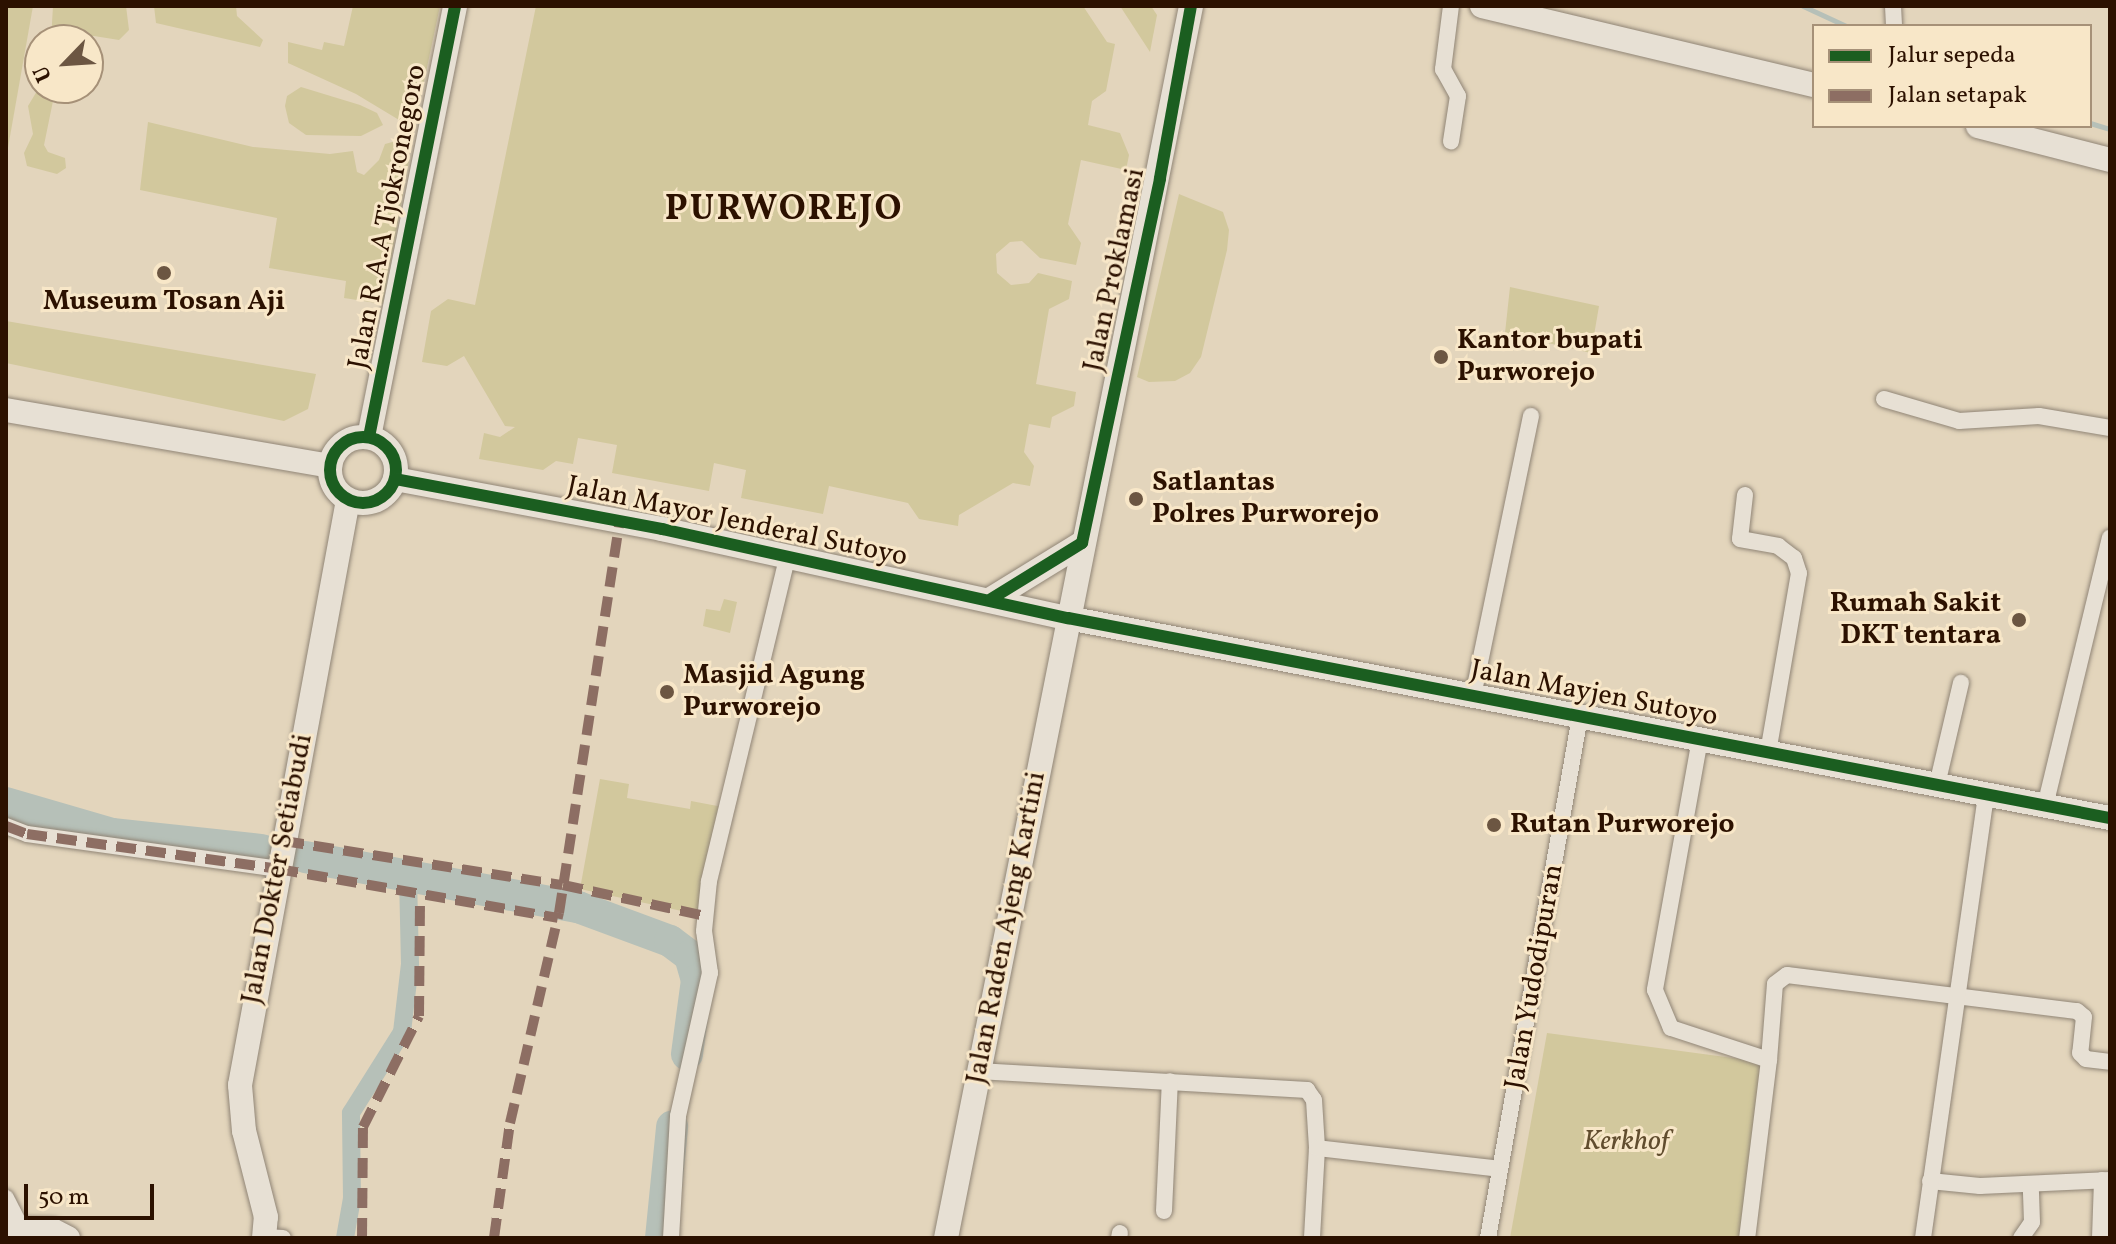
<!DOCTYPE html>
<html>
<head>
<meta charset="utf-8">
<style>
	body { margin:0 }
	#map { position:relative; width:2116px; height:1244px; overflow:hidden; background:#e3d5bc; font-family:Vollkorn,serif }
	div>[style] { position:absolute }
	.green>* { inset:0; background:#d2c89d }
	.stream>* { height:5px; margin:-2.5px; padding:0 2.5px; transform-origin:2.5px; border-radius:2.5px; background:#b6c0b8 }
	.canal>* { height:18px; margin:-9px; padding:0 9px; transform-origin:9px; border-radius:9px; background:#b6c0b8 }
	.river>* { height:32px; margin:-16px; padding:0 16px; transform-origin:16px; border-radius:16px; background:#b6c0b8 }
	.roads { filter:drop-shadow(0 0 2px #908576) drop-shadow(0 0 2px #908576) }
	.street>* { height:16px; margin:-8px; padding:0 8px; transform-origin:8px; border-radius:8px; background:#e7e0d4 }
	.secondary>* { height:24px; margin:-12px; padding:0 12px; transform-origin:12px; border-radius:12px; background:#e7e0d4 }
	.secondary>.ring { margin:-12px; padding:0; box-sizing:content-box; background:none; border:24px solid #e7e0d4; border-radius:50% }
	.quiet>* { height:10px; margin-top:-5px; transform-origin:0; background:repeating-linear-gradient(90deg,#8d6e63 0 20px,transparent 0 30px) }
	.cycleway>* { height:12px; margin:-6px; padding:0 6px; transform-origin:6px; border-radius:6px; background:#1b5e20 }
	.cycleway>.ring { margin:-6px; padding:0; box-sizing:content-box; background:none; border:12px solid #1b5e20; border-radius:50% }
	.dots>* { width:22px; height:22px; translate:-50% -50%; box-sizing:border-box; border:4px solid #f8e7c8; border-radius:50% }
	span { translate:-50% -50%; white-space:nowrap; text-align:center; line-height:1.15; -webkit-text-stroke:6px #f8e7c8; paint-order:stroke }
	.street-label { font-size:28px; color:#2c1100 }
	.poi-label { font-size:28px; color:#2c1100; font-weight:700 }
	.left { translate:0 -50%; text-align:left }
	.right { translate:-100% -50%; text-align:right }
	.park-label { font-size:28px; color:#614d2e; font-style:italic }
	.district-label { font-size:36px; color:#2c1100; font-weight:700; letter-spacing:2px }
	.frame { position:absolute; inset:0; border:8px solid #2c1100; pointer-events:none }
	.legend { position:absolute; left:1812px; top:24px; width:280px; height:104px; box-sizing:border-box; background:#f8e7c8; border:2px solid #a69178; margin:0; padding:10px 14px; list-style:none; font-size:24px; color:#2c1100 }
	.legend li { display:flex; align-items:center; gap:16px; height:40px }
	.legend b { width:40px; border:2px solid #a69178 }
	.north { position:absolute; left:24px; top:24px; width:80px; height:80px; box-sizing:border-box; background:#f8e7c8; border:2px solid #a69178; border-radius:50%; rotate:245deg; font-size:22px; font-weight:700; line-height:32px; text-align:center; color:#2c1100 }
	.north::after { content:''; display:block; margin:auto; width:28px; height:36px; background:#6c5642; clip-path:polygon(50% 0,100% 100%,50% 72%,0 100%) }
	.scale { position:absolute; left:24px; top:1184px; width:130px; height:36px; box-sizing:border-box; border:4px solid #2c1100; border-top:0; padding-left:10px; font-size:24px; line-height:28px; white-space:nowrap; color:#2c1100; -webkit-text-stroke:6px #f8e7c8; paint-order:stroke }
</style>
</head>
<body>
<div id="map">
	<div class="green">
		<i style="clip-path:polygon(6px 6px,33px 6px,6px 159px)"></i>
		<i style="clip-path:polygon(53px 6px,126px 6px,129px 30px,119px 40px,94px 36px,51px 40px)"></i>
		<i style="clip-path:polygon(154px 6px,236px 6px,237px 16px,263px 40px,260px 47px,156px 23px)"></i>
		<i style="clip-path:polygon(353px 6px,440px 6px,414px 129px,356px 94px,288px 63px,288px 42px,322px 50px,324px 42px,344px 46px)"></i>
		<i style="clip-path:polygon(536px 6px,1083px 6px,1107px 42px,1115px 44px,1106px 91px,1092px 101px,1088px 125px,1120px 133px,1129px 155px,1126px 170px,1081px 160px,1068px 224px,1081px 243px,1076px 265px,1040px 258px,1022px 241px,1010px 242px,996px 254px,997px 273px,1011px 285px,1029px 283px,1038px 273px,1072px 281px,1069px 299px,1049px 309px,1036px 384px,1076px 392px,1074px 406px,1052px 417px,1050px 428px,1029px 424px,1024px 452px,1034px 466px,1030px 486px,1013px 483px,959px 515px,958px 526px,919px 519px,908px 503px,829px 486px,823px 514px,741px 498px,746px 470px,714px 463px,709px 491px,612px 473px,617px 445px,578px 438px,573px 464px,556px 461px,543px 470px,479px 459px,484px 433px,500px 437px,515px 427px,505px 426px,464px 356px,447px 366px,422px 362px,431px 311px,448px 299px,475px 305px)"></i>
		<i style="clip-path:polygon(1120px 6px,1151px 6px,1157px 15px,1150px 52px)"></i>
		<i style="clip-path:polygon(40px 86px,78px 88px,63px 91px,53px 101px,44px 145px,48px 152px,65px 158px,66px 168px,57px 174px,27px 166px,24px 153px,33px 134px,28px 106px)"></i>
		<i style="clip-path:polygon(301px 87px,360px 105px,377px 113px,383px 125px,361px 136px,306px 135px,289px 123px,285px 106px,287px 96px)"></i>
		<i style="clip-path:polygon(148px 122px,253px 147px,330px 154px,353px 151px,357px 172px,364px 175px,379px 160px,385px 144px,400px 140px,409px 161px,383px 304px,344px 298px,346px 281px,269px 268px,277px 218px,140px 190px)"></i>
		<i style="clip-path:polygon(1179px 194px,1223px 212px,1229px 230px,1227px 250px,1201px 357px,1190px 373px,1175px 381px,1149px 382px,1137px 377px)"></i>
		<i style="clip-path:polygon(1510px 287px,1599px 306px,1591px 353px,1505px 333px)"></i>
		<i style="clip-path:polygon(6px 321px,316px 374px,308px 409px,284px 421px,6px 363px)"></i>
		<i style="clip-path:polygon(724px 599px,737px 602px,730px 633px,703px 626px,706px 609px,720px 611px)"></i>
		<i style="clip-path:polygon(600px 779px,629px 784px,627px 798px,690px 809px,691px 801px,728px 808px,705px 916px,580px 889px)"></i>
		<i style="clip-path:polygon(1547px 1033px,1770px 1063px,1754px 1238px,1510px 1238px)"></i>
	</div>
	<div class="stream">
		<i style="left:1803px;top:6px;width:47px;rotate:24.9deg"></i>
		<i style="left:2090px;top:123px;width:21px;rotate:17deg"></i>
	</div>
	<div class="canal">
		<i style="left:345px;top:1238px;width:40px;rotate:-80deg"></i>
		<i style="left:352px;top:1199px;width:86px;rotate:-90.7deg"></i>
		<i style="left:351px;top:1113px;width:96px;rotate:-57.8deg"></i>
		<i style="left:402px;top:1032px;width:68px;rotate:-83.3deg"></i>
		<i style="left:410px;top:964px;width:86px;rotate:-91.3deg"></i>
	</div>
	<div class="river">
		<i style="left:6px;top:803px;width:110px;rotate:16.3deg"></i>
		<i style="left:112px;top:834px;width:151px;rotate:6.1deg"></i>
		<i style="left:305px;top:857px;width:278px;rotate:10.4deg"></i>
		<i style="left:578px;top:907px;width:98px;rotate:20.3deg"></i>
		<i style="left:670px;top:941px;width:25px;rotate:37deg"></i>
		<i style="left:690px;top:956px;width:25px;rotate:74deg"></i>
		<i style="left:697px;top:980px;width:75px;rotate:97.7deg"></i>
		<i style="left:661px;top:1238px;width:112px;rotate:-84.3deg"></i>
	</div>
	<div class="roads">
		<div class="street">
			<i style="left:1451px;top:6px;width:64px;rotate:97.2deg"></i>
			<i style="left:1443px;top:69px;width:31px;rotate:61deg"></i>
			<i style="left:1458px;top:96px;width:46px;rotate:98.8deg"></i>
			<i style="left:1893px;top:6px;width:20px;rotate:87deg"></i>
			<i style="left:1884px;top:399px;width:78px;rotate:16.3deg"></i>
			<i style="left:1959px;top:421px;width:80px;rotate:-3.6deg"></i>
			<i style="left:2039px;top:416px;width:72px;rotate:9.6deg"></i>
			<i style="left:1745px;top:495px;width:44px;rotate:96.5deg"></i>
			<i style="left:1740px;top:539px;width:39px;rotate:10deg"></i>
			<i style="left:1778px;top:546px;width:20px;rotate:37deg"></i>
			<i style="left:1794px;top:558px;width:16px;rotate:72deg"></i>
			<i style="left:1799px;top:573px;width:182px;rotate:99.8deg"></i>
			<i style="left:1473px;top:696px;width:286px;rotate:-78.3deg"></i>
			<i style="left:1700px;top:739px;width:255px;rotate:100.2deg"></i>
			<i style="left:1655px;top:990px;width:41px;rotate:67.2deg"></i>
			<i style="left:1671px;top:1028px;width:103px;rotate:18.1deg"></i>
			<i style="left:1769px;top:1060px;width:179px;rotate:97deg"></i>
			<i style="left:1937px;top:785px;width:105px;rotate:-76.8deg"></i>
			<i style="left:2045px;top:806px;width:276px;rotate:-76.4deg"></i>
			<i style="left:6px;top:826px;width:22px;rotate:21deg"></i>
			<i style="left:27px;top:834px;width:253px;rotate:7.9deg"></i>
			<i style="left:1769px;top:1060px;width:76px;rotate:-85.5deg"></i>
			<i style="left:1775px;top:984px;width:15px;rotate:-37deg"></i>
			<i style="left:1787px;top:975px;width:292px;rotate:7.1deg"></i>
			<i style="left:2077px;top:1011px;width:9px;rotate:41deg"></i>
			<i style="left:2084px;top:1017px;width:36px;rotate:96deg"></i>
			<i style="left:2080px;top:1053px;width:8px;rotate:45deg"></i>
			<i style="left:2086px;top:1059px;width:24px;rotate:7deg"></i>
			<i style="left:978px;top:1071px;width:330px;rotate:3.3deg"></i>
			<i style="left:1307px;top:1090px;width:12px;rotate:55deg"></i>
			<i style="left:1314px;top:1100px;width:48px;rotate:86.4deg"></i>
			<i style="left:1317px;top:1148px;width:90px;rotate:93.2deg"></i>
			<i style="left:1317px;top:1148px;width:184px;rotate:6.5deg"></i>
			<i style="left:1930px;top:1181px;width:50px;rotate:5.7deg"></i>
			<i style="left:1980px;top:1186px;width:130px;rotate:-2.6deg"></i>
			<i style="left:6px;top:1198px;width:35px;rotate:63deg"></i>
			<i style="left:1164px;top:1211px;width:130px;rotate:-87.4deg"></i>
			<i style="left:264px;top:1237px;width:19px;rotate:3deg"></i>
			<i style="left:671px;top:1238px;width:122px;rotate:-86.7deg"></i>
			<i style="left:678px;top:1116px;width:147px;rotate:-77.4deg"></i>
			<i style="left:710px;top:973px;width:42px;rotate:-98.1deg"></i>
			<i style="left:704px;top:931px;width:50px;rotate:-84.3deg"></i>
			<i style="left:709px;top:881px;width:335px;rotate:-76.4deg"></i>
			<i style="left:1119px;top:1238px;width:5px;rotate:-79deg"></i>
			<i style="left:1488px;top:1238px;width:530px;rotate:-80deg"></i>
			<i style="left:1923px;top:1238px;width:448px;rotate:-81.9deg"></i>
			<i style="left:2021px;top:1238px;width:19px;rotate:-55deg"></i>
			<i style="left:2032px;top:1222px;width:37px;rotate:-92deg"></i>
			<i style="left:2100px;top:1238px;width:58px;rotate:-88deg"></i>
		</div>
		<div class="secondary">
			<i style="left:1482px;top:6px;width:341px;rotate:13.4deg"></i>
			<i style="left:1978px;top:126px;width:136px;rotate:14.4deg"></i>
			<i style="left:6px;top:410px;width:329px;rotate:9.8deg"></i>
			<i class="ring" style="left:330px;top:437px;width:42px;height:42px"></i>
			<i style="left:369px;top:437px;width:439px;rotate:-78.7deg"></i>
			<i style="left:395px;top:479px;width:272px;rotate:10.6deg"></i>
			<i style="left:662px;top:529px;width:416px;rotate:12.4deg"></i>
			<i style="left:1068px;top:618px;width:1061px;rotate:10.87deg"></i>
			<i style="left:991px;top:599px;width:107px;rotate:-31.6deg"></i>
			<i style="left:6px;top:1229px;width:46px;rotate:1.2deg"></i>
			<i style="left:52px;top:1230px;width:18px;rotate:27deg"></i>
			<i style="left:264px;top:1238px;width:21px;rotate:-85deg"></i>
			<i style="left:266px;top:1217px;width:89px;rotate:-104.3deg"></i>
			<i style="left:244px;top:1131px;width:46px;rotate:-95deg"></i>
			<i style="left:240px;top:1085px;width:595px;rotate:-79.54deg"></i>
			<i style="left:946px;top:1238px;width:1256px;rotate:-78.75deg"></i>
		</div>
	</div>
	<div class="quiet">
		<i style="left:6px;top:826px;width:22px;rotate:21deg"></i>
		<i style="left:27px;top:834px;width:253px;rotate:7.9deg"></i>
		<i style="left:278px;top:869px;width:284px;rotate:9.9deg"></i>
		<i style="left:284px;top:841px;width:282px;rotate:9deg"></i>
		<i style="left:563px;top:885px;width:145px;rotate:12.3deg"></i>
		<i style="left:362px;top:1238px;width:111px;rotate:-89.5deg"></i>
		<i style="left:363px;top:1127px;width:124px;rotate:-63.2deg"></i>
		<i style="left:419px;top:1016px;width:119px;rotate:-89.5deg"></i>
		<i style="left:494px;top:1238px;width:116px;rotate:-82.1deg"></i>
		<i style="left:510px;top:1123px;width:216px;rotate:-76.9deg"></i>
		<i style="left:559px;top:913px;width:397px;rotate:-81.2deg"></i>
	</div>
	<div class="cycleway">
		<i class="ring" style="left:330px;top:437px;width:54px;height:54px"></i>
		<i style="left:369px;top:437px;width:439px;rotate:-78.7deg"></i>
		<i style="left:395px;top:479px;width:272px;rotate:10.6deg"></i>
		<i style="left:662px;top:529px;width:416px;rotate:12.4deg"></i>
		<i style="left:1068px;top:618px;width:1061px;rotate:10.87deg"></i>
		<i style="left:991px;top:599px;width:107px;rotate:-31.6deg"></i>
		<i style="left:1082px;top:543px;width:373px;rotate:-77.9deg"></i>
		<i style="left:1160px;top:178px;width:175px;rotate:-79.8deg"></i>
	</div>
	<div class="dots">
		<i style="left:164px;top:273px;background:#6c5642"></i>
		<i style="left:1441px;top:357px;background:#6c5642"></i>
		<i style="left:1136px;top:499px;background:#6c5642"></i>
		<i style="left:2019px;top:620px;background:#6c5642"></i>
		<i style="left:667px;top:692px;background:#6c5642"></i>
		<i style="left:1494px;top:825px;background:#6c5642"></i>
	</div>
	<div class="street-label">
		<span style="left:388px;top:217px;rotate:-79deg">Jalan R.A.A Tjokronegoro</span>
		<span style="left:1115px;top:270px;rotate:-78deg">Jalan Proklamasi</span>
		<span style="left:737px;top:522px;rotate:12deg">Jalan Mayor Jenderal Sutoyo</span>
		<span style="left:1594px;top:694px;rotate:11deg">Jalan Mayjen Sutoyo</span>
		<span style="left:278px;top:869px;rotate:-79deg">Jalan Dokter Setiabudi</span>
		<span style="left:1007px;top:928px;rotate:-79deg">Jalan Raden Ajeng Kartini</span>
		<span style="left:1535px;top:977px;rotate:-80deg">Jalan Yudodipuran</span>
	</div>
	<div class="poi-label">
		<span style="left:164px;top:302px">Museum Tosan Aji</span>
		<span class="left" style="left:1457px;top:357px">Kantor bupati<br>Purworejo</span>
		<span class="left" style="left:1152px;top:499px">Satlantas<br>Polres Purworejo</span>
		<span class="right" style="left:2001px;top:620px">Rumah Sakit<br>DKT tentara</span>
		<span class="left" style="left:683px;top:692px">Masjid Agung<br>Purworejo</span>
		<span class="left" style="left:1510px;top:825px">Rutan Purworejo</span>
	</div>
	<div class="park-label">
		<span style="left:1626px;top:1142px">Kerkhof</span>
	</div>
	<div class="district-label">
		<span style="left:784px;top:211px">PURWOREJO</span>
	</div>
	<div class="frame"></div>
	<ul class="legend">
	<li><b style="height:10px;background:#1b5e20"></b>Jalur sepeda</li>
	<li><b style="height:10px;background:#8d6e63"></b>Jalan setapak</li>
	</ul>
	<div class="north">U</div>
	<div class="scale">50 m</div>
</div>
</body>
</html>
